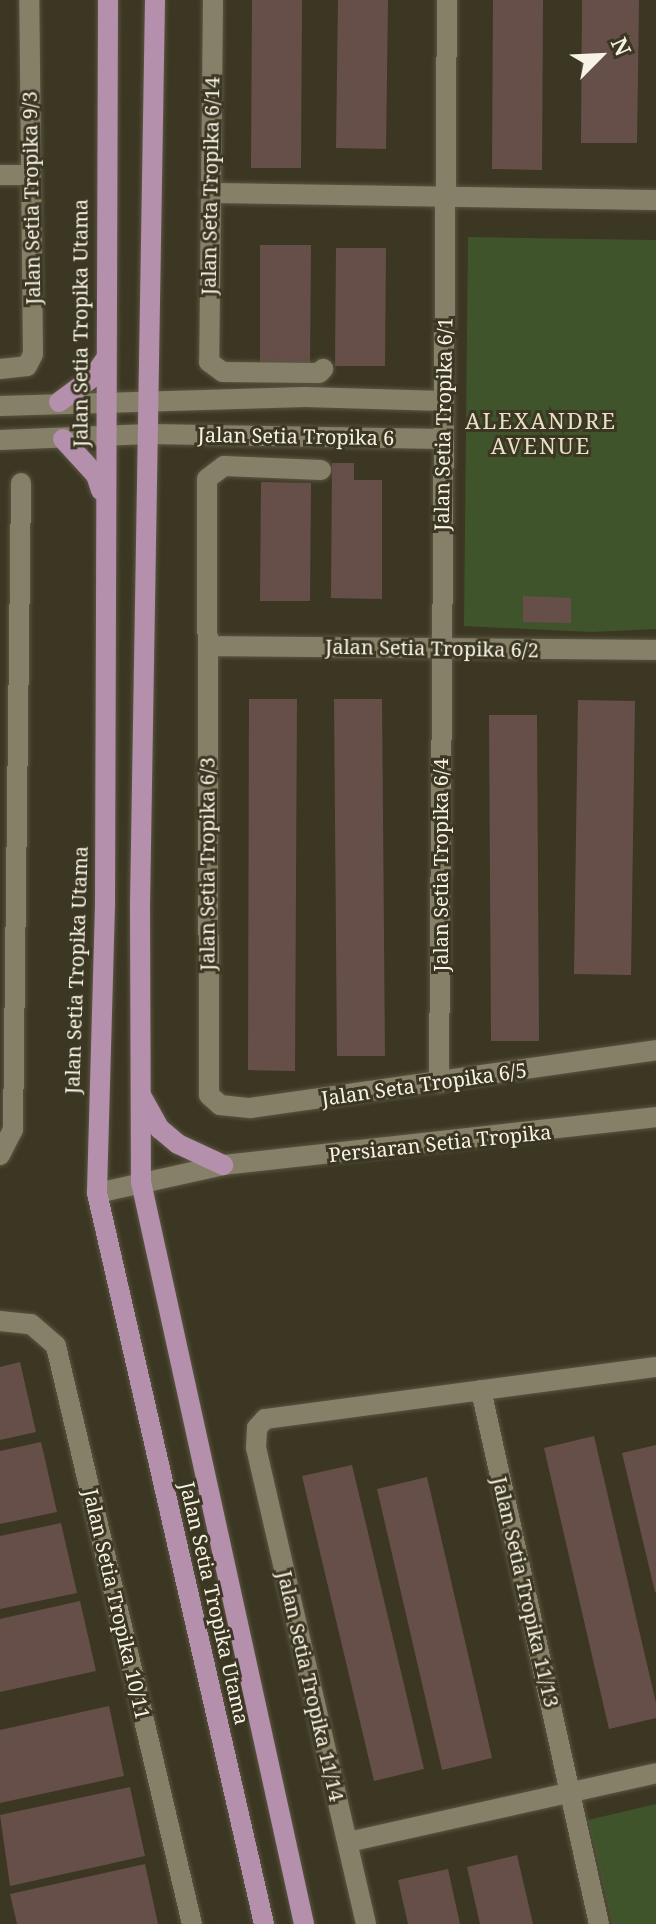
<!DOCTYPE html>
<html>
<head>
<meta charset="utf-8">
<style>
	body { margin:0 }
	#map { position:relative; width:656px; height:1924px; overflow:hidden; background:#3c3722; font-family:"Noto Serif",serif }
	div>[style] { position:absolute }
	.green>* { inset:0; background:#40542b }
	.building>* { inset:0; background:#674f49 }
	.roads { filter:drop-shadow(0 0 2px #5a5543) drop-shadow(0 0 2px #5a5543) }
	.minor>* { height:20px; margin:-10px; padding:0 10px; transform-origin:10px; border-radius:10px; background:#868069 }
	.major>* { height:20px; margin:-10px; padding:0 10px; transform-origin:10px; border-radius:10px; background:#b490ac }
	span { translate:-50% -50%; white-space:nowrap; text-align:center; line-height:1.15; -webkit-text-stroke:6px #3c3722; paint-order:stroke }
	.street-label { font-size:20px; color:#f6f2e6 }
	.neighbourhood-label { font-size:22px; color:#e7e0c7; letter-spacing:2px }
	.north { position:absolute; left:560px; top:16px; width:80px; height:80px; -webkit-text-stroke:6px #3c3722; paint-order:stroke; rotate:66deg; font-size:22px; font-weight:700; line-height:32px; text-align:center; color:#f6f2e6 }
	.north::after { content:''; display:block; margin:auto; width:28px; height:36px; background:#f6f2e6; clip-path:polygon(50% 0,100% 100%,50% 72%,0 100%) }
</style>
</head>
<body>
<div id="map">
	<div class="green">
		<i style="clip-path:polygon(468px 237px,656px 240px,656px 629px,592px 632px,464px 626px)"></i>
		<i style="clip-path:polygon(656px 1804px,656px 1924px,612px 1924px,588px 1820px)"></i>
	</div>
	<div class="building">
		<i style="clip-path:polygon(252px 0,302px 0,301px 168px,251px 168px)"></i>
		<i style="clip-path:polygon(338px 0,388px 0,386px 149px,336px 148px)"></i>
		<i style="clip-path:polygon(493px 0,543px 0,542px 170px,492px 169px)"></i>
		<i style="clip-path:polygon(582px 0,639px 0,637px 143px,581px 143px)"></i>
		<i style="clip-path:polygon(260px 245px,311px 245px,310px 364px,260px 363px)"></i>
		<i style="clip-path:polygon(336px 248px,386px 248px,385px 366px,335px 366px)"></i>
		<i style="clip-path:polygon(332px 463px,354px 463px,354px 480px,382px 480px,382px 599px,331px 598px)"></i>
		<i style="clip-path:polygon(261px 482px,311px 483px,310px 601px,260px 601px)"></i>
		<i style="clip-path:polygon(523px 596px,571px 598px,571px 623px,523px 622px)"></i>
		<i style="clip-path:polygon(249px 699px,297px 699px,295px 1071px,248px 1070px)"></i>
		<i style="clip-path:polygon(334px 699px,382px 699px,385px 1056px,337px 1056px)"></i>
		<i style="clip-path:polygon(578px 700px,635px 701px,631px 975px,574px 974px)"></i>
		<i style="clip-path:polygon(489px 715px,537px 715px,539px 1041px,491px 1041px)"></i>
		<i style="clip-path:polygon(20px 1362px,36px 1432px,0 1440px,0 1367px)"></i>
		<i style="clip-path:polygon(594px 1436px,656px 1703px,656px 1718px,609px 1729px,544px 1448px)"></i>
		<i style="clip-path:polygon(41px 1442px,57px 1512px,0 1524px,0 1451px)"></i>
		<i style="clip-path:polygon(656px 1445px,656px 1592px,655px 1592px,622px 1453px)"></i>
		<i style="clip-path:polygon(352px 1465px,424px 1769px,374px 1781px,302px 1476px)"></i>
		<i style="clip-path:polygon(427px 1477px,492px 1758px,442px 1770px,377px 1489px)"></i>
		<i style="clip-path:polygon(61px 1523px,77px 1593px,0 1609px,0 1536px)"></i>
		<i style="clip-path:polygon(80px 1601px,96px 1671px,0 1692px,0 1619px)"></i>
		<i style="clip-path:polygon(109px 1706px,124px 1776px,0 1803px,0 1730px)"></i>
		<i style="clip-path:polygon(130px 1787px,145px 1856px,10px 1886px,0 1815px)"></i>
		<i style="clip-path:polygon(517px 1855px,533px 1924px,480px 1924px,467px 1867px)"></i>
		<i style="clip-path:polygon(145px 1864px,158px 1924px,17px 1924px,10px 1894px)"></i>
		<i style="clip-path:polygon(448px 1869px,460px 1924px,408px 1924px,398px 1880px)"></i>
	</div>
	<div class="roads">
		<div class="minor">
			<i style="left:213px;top:0;width:362px;rotate:90.6deg"></i>
			<i style="left:209px;top:362px;width:17px;rotate:36deg"></i>
			<i style="left:223px;top:372px;width:96px;rotate:0.6deg"></i>
			<i style="left:319px;top:373px;width:6px;rotate:-45deg"></i>
			<i style="left:0;top:175px;width:29px"></i>
			<i style="left:210px;top:193px;width:446px;rotate:0.9deg"></i>
			<i style="left:0;top:369px;width:27px;rotate:-6deg"></i>
			<i style="left:27px;top:366px;width:13px;rotate:-63deg"></i>
			<i style="left:33px;top:354px;width:354px;rotate:-90.6deg"></i>
			<i style="left:0;top:406px;width:305px;rotate:-1.7deg"></i>
			<i style="left:305px;top:397px;width:138px;rotate:1.7deg"></i>
			<i style="left:0;top:440px;width:149px;rotate:-2.3deg"></i>
			<i style="left:149px;top:434px;width:293px;rotate:1deg"></i>
			<i style="left:321px;top:470px;width:97px;rotate:-177.6deg"></i>
			<i style="left:224px;top:466px;width:21px;rotate:143deg"></i>
			<i style="left:207px;top:479px;width:616px;rotate:89.81deg"></i>
			<i style="left:209px;top:1095px;width:15px;rotate:42deg"></i>
			<i style="left:220px;top:1105px;width:30px;rotate:6deg"></i>
			<i style="left:250px;top:1108px;width:410px;rotate:-8.1deg"></i>
			<i style="left:208px;top:646px;width:448px;rotate:0.5deg"></i>
			<i style="left:439px;top:1083px;width:1083px;rotate:-89.58deg"></i>
			<i style="left:0;top:1155px;width:28px;rotate:-63deg"></i>
			<i style="left:13px;top:1130px;width:647px;rotate:-89.29deg"></i>
			<i style="left:97px;top:1193px;width:129px;rotate:-12.5deg"></i>
			<i style="left:223px;top:1165px;width:436px;rotate:-6.3deg"></i>
			<i style="left:0;top:1321px;width:31px;rotate:6deg"></i>
			<i style="left:31px;top:1324px;width:33px;rotate:41deg"></i>
			<i style="left:56px;top:1346px;width:594px;rotate:76.76deg"></i>
			<i style="left:481px;top:1390px;width:547px;rotate:77.54deg"></i>
			<i style="left:348px;top:1842px;width:316px;rotate:-12.6deg"></i>
			<i style="left:366px;top:1924px;width:489px;rotate:-103deg"></i>
			<i style="left:256px;top:1448px;width:20px;rotate:-87deg"></i>
			<i style="left:257px;top:1428px;width:12px;rotate:-48deg"></i>
			<i style="left:265px;top:1419px;width:394px;rotate:-7.6deg"></i>
		</div>
		<div class="major">
			<i style="left:108px;top:0;width:905px;rotate:90.19deg"></i>
			<i style="left:105px;top:905px;width:288px;rotate:91.6deg"></i>
			<i style="left:97px;top:1193px;width:750px;rotate:77.13deg"></i>
			<i style="left:155px;top:0;width:906px;rotate:90.95deg"></i>
			<i style="left:140px;top:906px;width:276px;rotate:89.8deg"></i>
			<i style="left:141px;top:1182px;width:760px;rotate:77.61deg"></i>
			<i style="left:59px;top:402px;width:42px;rotate:-36.3deg"></i>
			<i style="left:93px;top:377px;width:21px;rotate:-55deg"></i>
			<i style="left:63px;top:439px;width:49px;rotate:47.5deg"></i>
			<i style="left:96px;top:475px;width:16px;rotate:72deg"></i>
			<i style="left:142px;top:1097px;width:37px;rotate:61deg"></i>
			<i style="left:160px;top:1129px;width:23px;rotate:40deg"></i>
			<i style="left:178px;top:1144px;width:50px;rotate:25deg"></i>
		</div>
	</div>
	<div class="street-label">
		<span style="left:210px;top:186px;rotate:-89deg">Jalan Seta Tropika 6/14</span>
		<span style="left:31px;top:198px;rotate:-91deg">Jalan Setia Tropika 9/3</span>
		<span style="left:80px;top:323px;rotate:-90deg">Jalan Setia Tropika Utama</span>
		<span style="left:443px;top:424px;rotate:-89deg">Jalan Setia Tropika 6/1</span>
		<span style="left:296px;top:436px;rotate:1deg">Jalan Setia Tropika 6</span>
		<span style="left:432px;top:648px;rotate:1deg">Jalan Setia Tropika 6/2</span>
		<span style="left:207px;top:864px;rotate:-90deg">Jalan Setia Tropika 6/3</span>
		<span style="left:440px;top:865px;rotate:-90deg">Jalan Setia Tropika 6/4</span>
		<span style="left:76px;top:970px;rotate:-88deg">Jalan Setia Tropika Utama</span>
		<span style="left:424px;top:1084px;rotate:-8deg">Jalan Seta Tropika 6/5</span>
		<span style="left:440px;top:1143px;rotate:-6deg">Persiaran Setia Tropika</span>
		<span style="left:526px;top:1592px;rotate:77deg">Jalan Setia Tropika 11/13</span>
		<span style="left:215px;top:1603px;rotate:77deg">Jalan Setia Tropika Utama</span>
		<span style="left:117px;top:1604px;rotate:77deg">Jalan Setia Tropika 10/11</span>
		<span style="left:311px;top:1686px;rotate:77deg">Jalan Setia Tropika 11/14</span>
	</div>
	<div class="neighbourhood-label">
		<span style="left:541px;top:433px">ALEXANDRE<br>AVENUE</span>
	</div>
	<div class="north">N</div>
</div>
</body>
</html>
